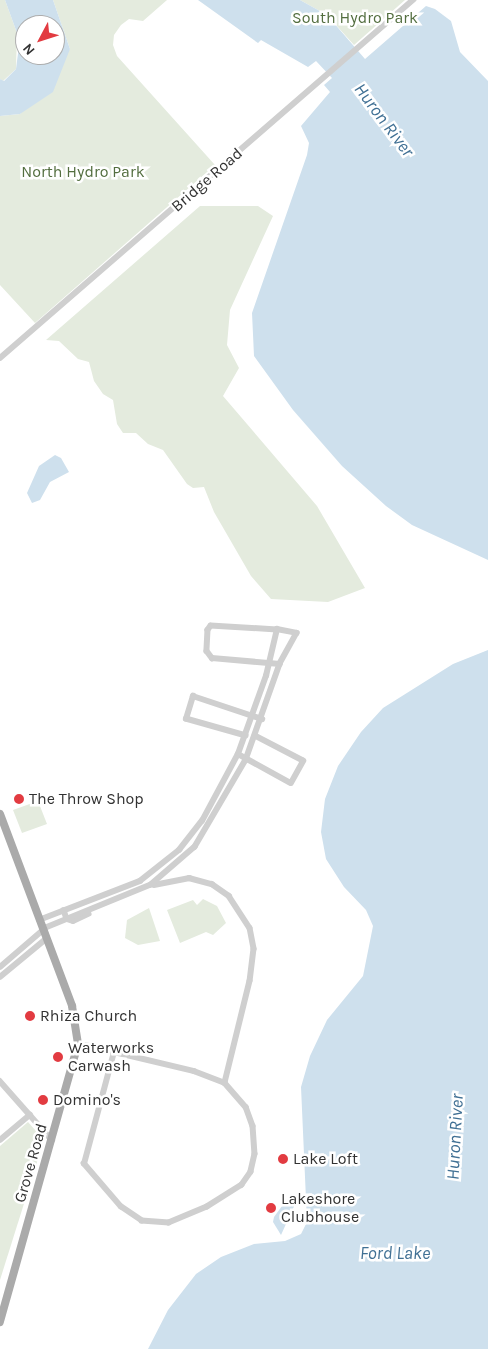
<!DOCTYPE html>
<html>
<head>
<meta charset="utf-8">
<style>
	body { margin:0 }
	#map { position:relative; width:488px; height:1349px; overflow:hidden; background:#fff; font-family:Karla,sans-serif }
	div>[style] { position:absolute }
	.green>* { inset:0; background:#e4ebde }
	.water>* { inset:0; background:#cee0ed }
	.minor>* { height:5.5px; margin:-2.75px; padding:0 2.75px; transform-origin:2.75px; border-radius:2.75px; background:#cfcfcf }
	.major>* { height:8px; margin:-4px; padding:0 4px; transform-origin:4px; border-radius:4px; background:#aaa }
	.dots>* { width:14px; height:14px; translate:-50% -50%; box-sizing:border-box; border:2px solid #fff; border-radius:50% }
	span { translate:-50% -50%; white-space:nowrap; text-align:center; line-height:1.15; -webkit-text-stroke:5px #fff; paint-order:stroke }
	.park-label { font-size:16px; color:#536e3f }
	.street-label { font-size:16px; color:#323232 }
	.poi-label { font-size:16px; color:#323232 }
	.left { translate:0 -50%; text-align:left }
	.water-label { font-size:18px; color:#407094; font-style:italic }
	.north { position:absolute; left:15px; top:15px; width:50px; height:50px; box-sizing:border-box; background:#fff; border:1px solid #adadad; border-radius:50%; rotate:230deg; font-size:14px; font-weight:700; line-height:20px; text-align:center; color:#323232 }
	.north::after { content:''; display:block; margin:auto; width:18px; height:22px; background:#e23b41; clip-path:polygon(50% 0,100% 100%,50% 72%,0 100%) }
</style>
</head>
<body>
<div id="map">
	<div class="green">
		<i style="clip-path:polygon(0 0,5px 0,17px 33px,16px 69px,3px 81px,0 79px)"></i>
		<i style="clip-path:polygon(53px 0,167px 0,143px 21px,129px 19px,121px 25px,114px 35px,113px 45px,117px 56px,215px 165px,35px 323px,0 285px,0 116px,20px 114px,70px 49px)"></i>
		<i style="clip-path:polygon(300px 0,405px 0,354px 45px,327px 15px)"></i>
		<i style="clip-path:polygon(200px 206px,258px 206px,273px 216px,230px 310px,227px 345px,239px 368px,223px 396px,317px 506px,365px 588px,328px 602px,271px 599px,251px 576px,214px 512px,204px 487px,193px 488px,187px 484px,163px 450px,148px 444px,136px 433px,123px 433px,117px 424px,113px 400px,103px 394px,94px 381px,89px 362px,78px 359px,59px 341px,46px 340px)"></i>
		<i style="clip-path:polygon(38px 801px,47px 824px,22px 833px,13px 810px)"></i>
		<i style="clip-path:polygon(203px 899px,217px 906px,226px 923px,213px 935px,206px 932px,180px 943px,167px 910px,193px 900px,197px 905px)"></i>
		<i style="clip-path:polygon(149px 908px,160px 941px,138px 945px,125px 938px,127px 920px)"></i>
		<i style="clip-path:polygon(28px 1122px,44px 1140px,0 1280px,0 1146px)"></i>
	</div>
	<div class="water">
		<i style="clip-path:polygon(evenodd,5px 0,53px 0,70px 49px,53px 92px,20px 114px,0 116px,0 79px,4px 81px,16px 69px,18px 53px,17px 33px,5px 0,25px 25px,55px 25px,55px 55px,25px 55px,25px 25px)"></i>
		<i style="clip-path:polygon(198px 0,300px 0,327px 15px,365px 59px,426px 6px,435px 9px,451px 21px,460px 52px,488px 81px,488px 560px,412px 525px,386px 506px,342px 466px,293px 410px,254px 356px,252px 313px,307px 155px,309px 143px,301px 126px,330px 92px,324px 85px,332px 78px,316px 61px,308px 67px,261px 40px,258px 43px)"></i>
		<i style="clip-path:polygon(55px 455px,61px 458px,69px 472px,50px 482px,40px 500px,32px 503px,27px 493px,39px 466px)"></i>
		<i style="clip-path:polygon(488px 650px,488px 1349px,148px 1349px,168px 1310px,196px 1274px,221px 1257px,254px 1244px,285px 1241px,301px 1234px,307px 1222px,301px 1087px,310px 1056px,327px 1020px,363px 976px,373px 926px,366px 910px,344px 887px,326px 859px,321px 832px,325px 799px,338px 766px,361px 732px,383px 708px,453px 664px)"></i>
		<i style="clip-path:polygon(296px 1202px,281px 1235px,273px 1222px,274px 1217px,282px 1206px)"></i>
	</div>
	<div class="minor">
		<i style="left:0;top:358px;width:547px;rotate:-40.92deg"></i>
		<i style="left:277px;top:630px;width:66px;rotate:-176.5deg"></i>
		<i style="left:211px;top:626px;width:5px;rotate:127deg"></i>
		<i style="left:208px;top:630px;width:21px;rotate:93deg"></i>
		<i style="left:207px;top:651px;width:9px;rotate:54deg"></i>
		<i style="left:212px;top:658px;width:68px;rotate:5deg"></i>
		<i style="left:246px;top:736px;width:62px;rotate:-164.2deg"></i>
		<i style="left:186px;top:719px;width:24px;rotate:-73deg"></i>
		<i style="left:193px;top:696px;width:73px;rotate:18.4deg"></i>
		<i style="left:238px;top:754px;width:60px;rotate:28.7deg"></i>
		<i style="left:291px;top:783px;width:25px;rotate:-61deg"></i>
		<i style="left:303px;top:761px;width:54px;rotate:-152.5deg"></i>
		<i style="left:154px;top:885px;width:36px;rotate:-11deg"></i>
		<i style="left:189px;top:878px;width:24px;rotate:15deg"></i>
		<i style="left:212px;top:884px;width:21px;rotate:35deg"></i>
		<i style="left:229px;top:896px;width:38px;rotate:57deg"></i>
		<i style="left:250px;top:928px;width:21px;rotate:79deg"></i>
		<i style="left:254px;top:949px;width:32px;rotate:97deg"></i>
		<i style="left:250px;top:981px;width:105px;rotate:103.8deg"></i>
		<i style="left:64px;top:910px;width:9px;rotate:72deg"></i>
		<i style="left:67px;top:919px;width:6px;rotate:18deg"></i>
		<i style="left:73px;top:921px;width:17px;rotate:-25deg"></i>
		<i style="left:39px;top:920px;width:108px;rotate:-21.1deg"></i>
		<i style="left:140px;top:881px;width:50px;rotate:-38.5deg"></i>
		<i style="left:179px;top:850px;width:37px;rotate:-52deg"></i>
		<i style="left:202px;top:821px;width:76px;rotate:-61.8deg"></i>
		<i style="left:238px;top:754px;width:83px;rotate:-70.3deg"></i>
		<i style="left:266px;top:676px;width:48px;rotate:-76.8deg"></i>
		<i style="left:277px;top:629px;width:20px;rotate:11deg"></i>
		<i style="left:297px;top:633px;width:35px;rotate:119deg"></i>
		<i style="left:280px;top:664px;width:102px;rotate:109.5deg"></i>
		<i style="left:246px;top:760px;width:101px;rotate:120.4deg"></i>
		<i style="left:195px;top:847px;width:58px;rotate:139.2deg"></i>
		<i style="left:151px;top:885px;width:117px;rotate:157.8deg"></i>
		<i style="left:0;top:967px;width:57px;rotate:-40.7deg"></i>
		<i style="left:0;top:977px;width:60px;rotate:-39.6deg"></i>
		<i style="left:78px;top:1044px;width:11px;rotate:10deg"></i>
		<i style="left:89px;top:1046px;width:108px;rotate:13.4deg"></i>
		<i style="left:194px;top:1071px;width:33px;rotate:21deg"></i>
		<i style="left:225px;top:1083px;width:32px;rotate:49deg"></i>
		<i style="left:246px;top:1107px;width:20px;rotate:70deg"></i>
		<i style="left:253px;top:1126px;width:28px;rotate:86deg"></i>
		<i style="left:255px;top:1154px;width:18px;rotate:103deg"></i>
		<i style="left:251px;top:1172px;width:16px;rotate:125deg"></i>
		<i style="left:242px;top:1185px;width:41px;rotate:147.8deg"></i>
		<i style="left:207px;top:1207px;width:41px;rotate:157.2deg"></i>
		<i style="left:169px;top:1223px;width:27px;rotate:-176deg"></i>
		<i style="left:142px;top:1221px;width:25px;rotate:-146deg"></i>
		<i style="left:121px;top:1207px;width:57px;rotate:-130.7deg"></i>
		<i style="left:84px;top:1164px;width:116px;rotate:-75deg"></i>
		<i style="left:0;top:1081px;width:79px;rotate:48.6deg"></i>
		<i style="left:0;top:1140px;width:39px;rotate:-40deg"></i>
	</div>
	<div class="major">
		<i style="left:0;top:814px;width:205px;rotate:69.4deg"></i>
		<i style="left:72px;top:1006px;width:38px;rotate:81deg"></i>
		<i style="left:78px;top:1044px;width:289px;rotate:105.7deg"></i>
	</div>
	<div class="dots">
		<i style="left:19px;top:799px;background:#e23b41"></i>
		<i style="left:30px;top:1016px;background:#e23b41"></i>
		<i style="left:58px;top:1057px;background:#e23b41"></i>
		<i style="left:43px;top:1100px;background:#e23b41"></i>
		<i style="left:283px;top:1159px;background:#e23b41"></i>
		<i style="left:271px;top:1208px;background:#e23b41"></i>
	</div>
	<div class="park-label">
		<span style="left:355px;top:18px">South Hydro Park</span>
		<span style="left:83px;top:172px">North Hydro Park</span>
	</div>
	<div class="street-label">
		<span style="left:207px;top:180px;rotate:-41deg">Bridge Road</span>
		<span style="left:31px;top:1163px;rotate:-74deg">Grove Road</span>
	</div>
	<div class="poi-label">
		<span class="left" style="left:29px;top:799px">The Throw Shop</span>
		<span class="left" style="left:40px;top:1016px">Rhiza Church</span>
		<span class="left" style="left:68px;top:1057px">Waterworks<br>Carwash</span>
		<span class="left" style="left:53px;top:1100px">Domino's</span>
		<span class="left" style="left:293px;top:1159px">Lake Loft</span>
		<span class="left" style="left:281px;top:1208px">Lakeshore<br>Clubhouse</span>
	</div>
	<div class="water-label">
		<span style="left:384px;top:120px;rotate:53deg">Huron River</span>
		<span style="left:455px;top:1137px;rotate:-87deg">Huron River</span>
		<span style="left:395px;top:1253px">Ford Lake</span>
	</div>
	<div class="north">N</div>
</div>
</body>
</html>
